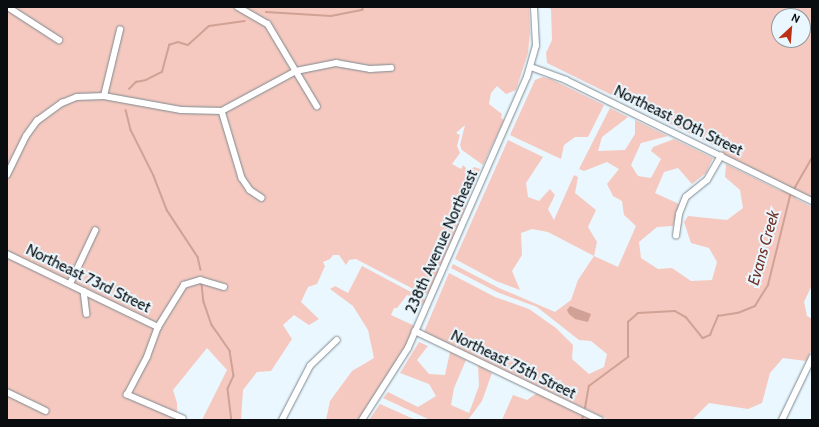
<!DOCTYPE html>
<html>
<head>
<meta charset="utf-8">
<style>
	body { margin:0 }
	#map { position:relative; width:819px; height:427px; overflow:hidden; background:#eaf7fe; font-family:Cabin,sans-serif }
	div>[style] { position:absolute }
	.green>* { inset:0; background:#f5c9bf }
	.water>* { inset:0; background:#d1a196 }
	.stream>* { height:1.5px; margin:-0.75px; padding:0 0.75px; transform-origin:0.75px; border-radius:0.75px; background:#d1a196 }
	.roads { filter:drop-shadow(0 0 1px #7e8990) drop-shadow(0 0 1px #7e8990) }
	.minor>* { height:5.5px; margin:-2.75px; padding:0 2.75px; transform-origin:2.75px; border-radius:2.75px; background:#fff }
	span { translate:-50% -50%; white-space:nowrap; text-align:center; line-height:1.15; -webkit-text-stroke:4px #eaf7fe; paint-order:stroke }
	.street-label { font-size:15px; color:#090d0f }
	.water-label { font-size:16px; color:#703428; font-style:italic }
	.frame { position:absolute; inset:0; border:8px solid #090d0f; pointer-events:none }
	.north { position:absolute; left:771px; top:8px; width:40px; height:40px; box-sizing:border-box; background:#eaf7fe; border:1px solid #90999e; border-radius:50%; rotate:26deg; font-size:11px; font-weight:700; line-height:16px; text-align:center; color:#090d0f }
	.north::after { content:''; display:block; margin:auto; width:14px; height:18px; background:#bc3116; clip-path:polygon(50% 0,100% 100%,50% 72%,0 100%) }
</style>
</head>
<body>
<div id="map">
	<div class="green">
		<i style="clip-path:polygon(7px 7px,529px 7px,530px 32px,528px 53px,516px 90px,506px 94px,497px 86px,491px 93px,489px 104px,502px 114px,501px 118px,504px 120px,483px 165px,462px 150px,460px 145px,465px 125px,456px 133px,460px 135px,457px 146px,460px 153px,452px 164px,461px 169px,463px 165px,469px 171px,474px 167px,480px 169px,432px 294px,421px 293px,356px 259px,349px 260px,346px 265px,339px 255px,333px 255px,330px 259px,323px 262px,325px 266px,317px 284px,308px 287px,301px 302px,319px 319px,309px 325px,294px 315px,283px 325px,292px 339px,271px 371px,257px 372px,243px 390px,241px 420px,202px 420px,227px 370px,207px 348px,173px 390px,177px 403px,177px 420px,7px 420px)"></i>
		<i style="clip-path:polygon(evenodd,547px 7px,812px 7px,812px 202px,797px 195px,795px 198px,812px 207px,812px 285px,804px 302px,807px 316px,812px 319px,812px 349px,806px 361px,783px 358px,770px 373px,762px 403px,748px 409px,709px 403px,692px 420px,609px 420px,424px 332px,449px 273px,495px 297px,529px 309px,556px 328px,573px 345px,572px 359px,589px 374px,604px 367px,607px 354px,591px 341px,579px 340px,537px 307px,497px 292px,451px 268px,453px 264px,499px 288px,555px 312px,571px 300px,578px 280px,594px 256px,548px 232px,532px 229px,521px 233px,522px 255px,512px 271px,520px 290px,496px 281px,455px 259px,508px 140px,543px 157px,526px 183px,528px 197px,539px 201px,550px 189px,555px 195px,548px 209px,554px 220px,574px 175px,578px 177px,575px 193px,596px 210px,588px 227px,597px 242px,594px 256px,618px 267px,636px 226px,624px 215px,622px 201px,613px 196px,607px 184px,619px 169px,607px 162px,584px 171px,579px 169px,610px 108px,628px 117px,602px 137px,598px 151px,625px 150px,635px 134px,635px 120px,668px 136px,641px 143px,631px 165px,638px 176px,651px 178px,661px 159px,651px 151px,653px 147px,674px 139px,713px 158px,706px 173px,692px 184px,678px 168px,664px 172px,655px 193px,679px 204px,673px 226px,657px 227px,639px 242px,641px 258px,658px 269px,672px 268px,691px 281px,712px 280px,717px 262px,709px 248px,691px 243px,684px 222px,688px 216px,727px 220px,743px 208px,740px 190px,725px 177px,726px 164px,781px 191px,783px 188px,720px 157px,723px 150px,547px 63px,546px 53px,552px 40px,551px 9px,547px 7px,779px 16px,803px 16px,803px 40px,779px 40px,779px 16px)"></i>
		<i style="clip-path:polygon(542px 77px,551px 79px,604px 105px,588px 137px,575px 137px,564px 145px,561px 159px,510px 135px,535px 80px)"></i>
		<i style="clip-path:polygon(362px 266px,426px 300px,421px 306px,410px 300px,411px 296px,407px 295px,397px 308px,394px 308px,391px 315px,417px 327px,362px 420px,326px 420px,330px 401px,352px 371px,374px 358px,368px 330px,353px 306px,330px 289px,335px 286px,348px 293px)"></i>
		<i style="clip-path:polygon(419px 342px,428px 346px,417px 360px,429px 374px,445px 375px,450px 352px,466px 360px,454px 388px,451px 405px,469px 413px,479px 386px,478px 365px,492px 373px,482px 401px,468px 420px,430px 420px,383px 398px,388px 392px,418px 407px,436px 396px,429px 384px,400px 373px)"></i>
		<i style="clip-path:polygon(537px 393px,593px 420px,502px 420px,513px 395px,527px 400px)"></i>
		<i style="clip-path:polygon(380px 404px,416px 420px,369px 420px)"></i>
	</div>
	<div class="water">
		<i style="clip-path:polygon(570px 306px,591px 314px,588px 322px,575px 319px,569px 314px,567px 310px)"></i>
	</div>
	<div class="stream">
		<i style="left:266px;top:12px;width:65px;rotate:3.5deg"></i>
		<i style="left:331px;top:16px;width:32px;rotate:-11deg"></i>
		<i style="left:362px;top:10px;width:3px;rotate:-72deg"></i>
		<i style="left:129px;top:89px;width:10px;rotate:-45deg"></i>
		<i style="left:136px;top:82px;width:10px;rotate:-11deg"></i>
		<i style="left:146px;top:80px;width:18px;rotate:-27deg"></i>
		<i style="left:162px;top:72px;width:28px;rotate:-75deg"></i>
		<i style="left:169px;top:45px;width:9px;rotate:-18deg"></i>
		<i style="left:178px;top:42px;width:10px;rotate:17deg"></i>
		<i style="left:188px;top:45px;width:28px;rotate:-42deg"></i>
		<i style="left:209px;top:26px;width:36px;rotate:-8deg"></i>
		<i style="left:126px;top:110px;width:21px;rotate:76deg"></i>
		<i style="left:131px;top:130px;width:51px;rotate:63.4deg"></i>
		<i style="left:154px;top:176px;width:36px;rotate:69deg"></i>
		<i style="left:167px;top:210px;width:56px;rotate:56.6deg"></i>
		<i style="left:198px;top:257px;width:13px;rotate:77deg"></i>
		<i style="left:794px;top:189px;width:36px;rotate:-60deg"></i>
		<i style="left:202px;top:284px;width:18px;rotate:84deg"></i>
		<i style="left:204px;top:302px;width:24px;rotate:71deg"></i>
		<i style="left:212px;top:325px;width:32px;rotate:55deg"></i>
		<i style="left:230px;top:351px;width:25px;rotate:81deg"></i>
		<i style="left:234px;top:376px;width:14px;rotate:115deg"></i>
		<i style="left:228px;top:389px;width:31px;rotate:83deg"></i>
		<i style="left:585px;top:408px;width:22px;rotate:-80deg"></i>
		<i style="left:589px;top:386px;width:49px;rotate:-36.6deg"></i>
		<i style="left:628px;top:357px;width:35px;rotate:-90deg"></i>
		<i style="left:628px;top:322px;width:13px;rotate:-42deg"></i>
		<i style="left:638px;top:313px;width:37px;rotate:-3deg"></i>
		<i style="left:675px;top:311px;width:13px;rotate:29deg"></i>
		<i style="left:686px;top:317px;width:27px;rotate:51deg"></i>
		<i style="left:703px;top:338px;width:8px;rotate:-23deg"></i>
		<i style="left:710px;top:335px;width:21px;rotate:-67deg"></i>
		<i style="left:718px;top:316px;width:20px;rotate:-9deg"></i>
		<i style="left:738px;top:313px;width:18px;rotate:-22deg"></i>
		<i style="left:755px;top:306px;width:25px;rotate:-58deg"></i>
		<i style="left:768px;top:285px;width:92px;rotate:-76.1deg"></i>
		<i style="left:582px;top:420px;width:4px;rotate:-76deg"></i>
	</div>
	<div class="roads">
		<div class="minor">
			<i style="left:8px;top:7px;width:61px;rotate:32.9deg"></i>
			<i style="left:238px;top:7px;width:34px;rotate:30deg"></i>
			<i style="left:268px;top:24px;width:55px;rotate:59.2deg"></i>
			<i style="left:296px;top:71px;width:41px;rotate:-11.3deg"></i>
			<i style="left:336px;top:63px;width:35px;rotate:10deg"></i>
			<i style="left:370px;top:69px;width:21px;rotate:-3deg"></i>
			<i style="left:531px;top:67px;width:37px;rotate:20deg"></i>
			<i style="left:566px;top:80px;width:274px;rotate:26.2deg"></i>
			<i style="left:104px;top:96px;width:68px;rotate:-76.4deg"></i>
			<i style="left:222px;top:111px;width:70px;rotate:73.4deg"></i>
			<i style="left:242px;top:178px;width:14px;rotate:56deg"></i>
			<i style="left:250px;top:190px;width:14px;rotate:34deg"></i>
			<i style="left:7px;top:175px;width:43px;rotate:-64deg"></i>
			<i style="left:26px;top:136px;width:19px;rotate:-54deg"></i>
			<i style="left:37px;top:121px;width:31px;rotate:-36deg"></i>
			<i style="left:62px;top:103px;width:16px;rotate:-22deg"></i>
			<i style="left:77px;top:97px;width:27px;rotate:-2deg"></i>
			<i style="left:104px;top:96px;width:78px;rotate:10.3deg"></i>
			<i style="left:181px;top:110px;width:41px;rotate:1.4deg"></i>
			<i style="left:222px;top:111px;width:84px;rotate:-28.4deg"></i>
			<i style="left:296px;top:71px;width:41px;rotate:59deg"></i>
			<i style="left:676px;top:236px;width:22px;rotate:-82deg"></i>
			<i style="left:679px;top:214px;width:18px;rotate:-68deg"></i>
			<i style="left:686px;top:197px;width:27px;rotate:-39deg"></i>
			<i style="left:707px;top:180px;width:28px;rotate:-60deg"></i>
			<i style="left:7px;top:254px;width:168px;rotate:25.8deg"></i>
			<i style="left:70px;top:284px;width:59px;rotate:-64.7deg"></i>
			<i style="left:84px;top:291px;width:23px;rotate:83deg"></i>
			<i style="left:415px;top:331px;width:205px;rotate:25.7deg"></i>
			<i style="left:7px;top:392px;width:43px;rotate:26deg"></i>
			<i style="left:183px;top:419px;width:61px;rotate:-156.8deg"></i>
			<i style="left:127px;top:395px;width:43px;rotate:-62.2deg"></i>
			<i style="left:147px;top:357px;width:32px;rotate:-70deg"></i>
			<i style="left:158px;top:327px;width:49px;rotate:-58.2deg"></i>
			<i style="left:184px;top:285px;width:17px;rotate:-17deg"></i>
			<i style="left:200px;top:280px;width:25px;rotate:16deg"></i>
			<i style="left:282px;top:420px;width:61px;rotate:-62.6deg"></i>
			<i style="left:310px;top:366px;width:37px;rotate:-44deg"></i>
			<i style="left:362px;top:420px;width:85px;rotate:-57.4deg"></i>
			<i style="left:408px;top:348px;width:296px;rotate:-66.3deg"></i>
			<i style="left:527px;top:77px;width:32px;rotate:-74deg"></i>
			<i style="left:536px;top:46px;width:39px;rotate:-93deg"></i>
			<i style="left:782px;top:420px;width:69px;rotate:-64.2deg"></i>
		</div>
	</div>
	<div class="street-label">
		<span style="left:678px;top:121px;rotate:26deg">Northeast 80th Street</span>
		<span style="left:442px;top:242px;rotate:-66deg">238th Avenue Northeast</span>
		<span style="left:88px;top:279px;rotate:26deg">Northeast 73rd Street</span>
		<span style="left:513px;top:365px;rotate:26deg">Northeast 75th Street</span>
	</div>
	<div class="water-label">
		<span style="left:764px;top:248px;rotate:-74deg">Evans Creek</span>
	</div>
	<div class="frame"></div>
	<div class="north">N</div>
</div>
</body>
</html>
